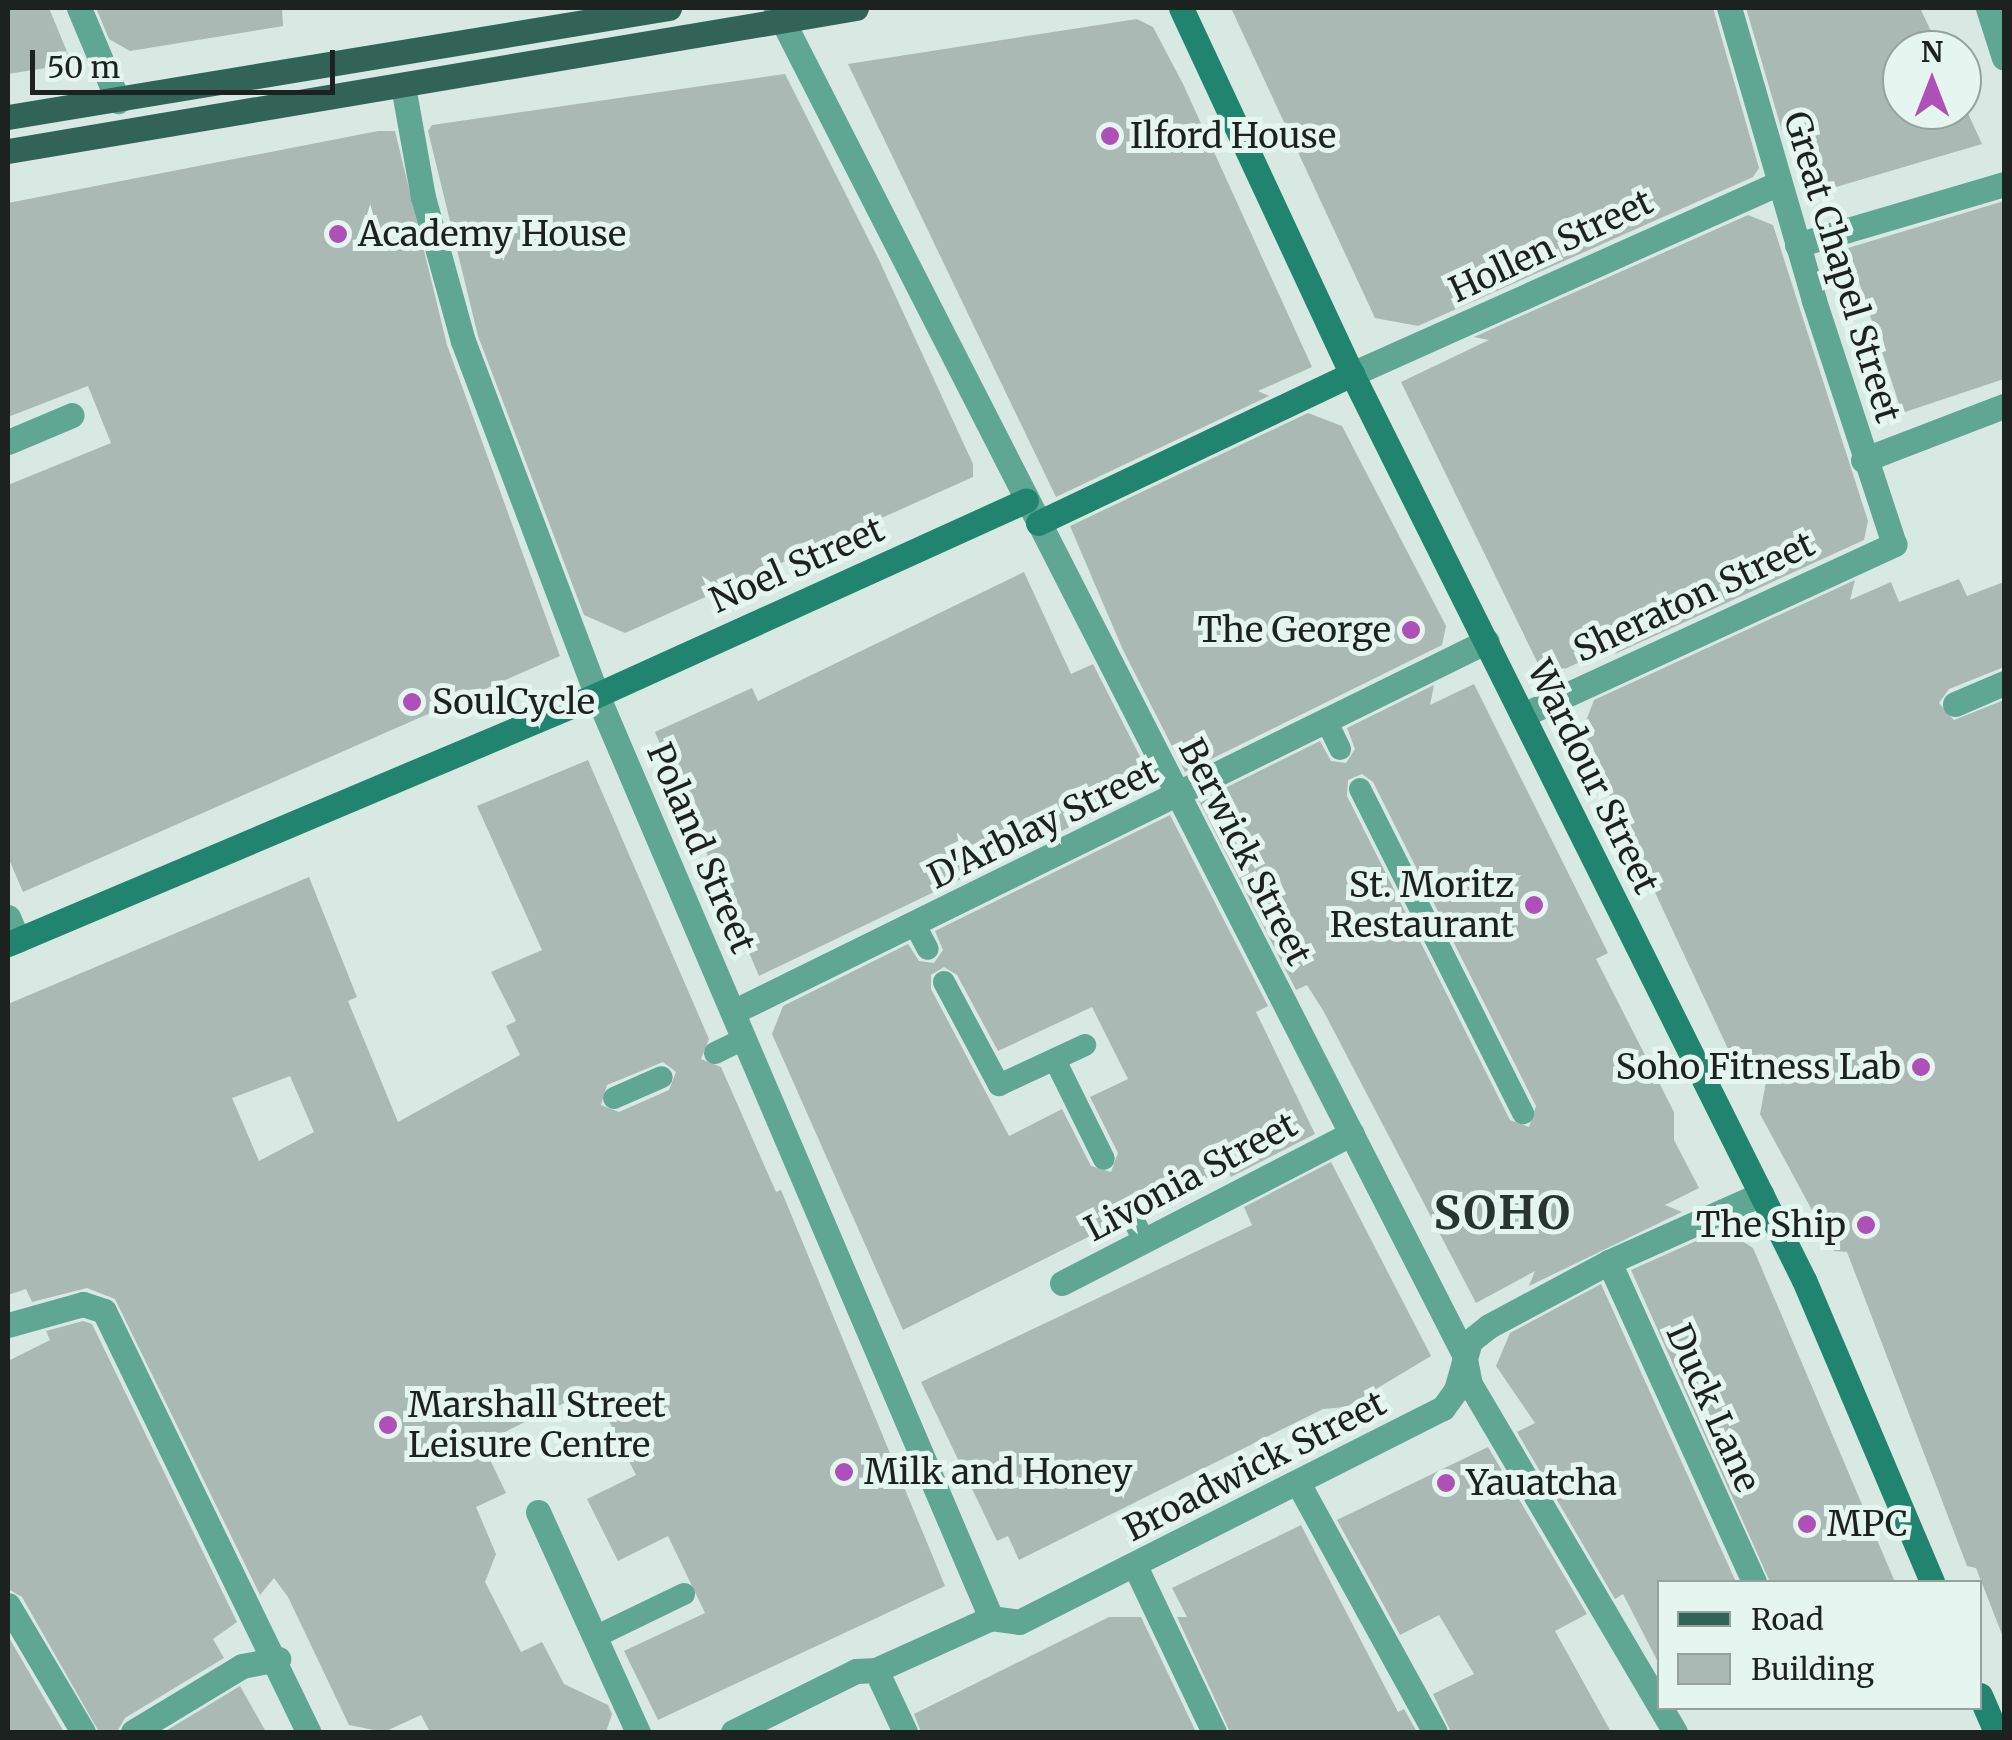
<!DOCTYPE html>
<html>
<head>
<meta charset="utf-8">
<style>
	body { margin:0 }
	#map { position:relative; width:2012px; height:1740px; overflow:hidden; background:#d8e8e2; font-family:Merriweather,serif }
	div>[style] { position:absolute }
	.building>* { inset:0; background:#aab9b4 }
	.lane>* { height:22px; margin:-11px; padding:0 11px; transform-origin:11px; border-radius:11px; background:#5fa793 }
	.street>* { height:25px; margin:-12.5px; padding:0 12.5px; transform-origin:12.5px; border-radius:12.5px; background:#5fa793 }
	.secondary>* { height:25px; margin:-12.5px; padding:0 12.5px; transform-origin:12.5px; border-radius:12.5px; background:#21846e }
	.primary>* { height:25px; margin:-12.5px; padding:0 12.5px; transform-origin:12.5px; border-radius:12.5px; background:#316356 }
	.dots>* { width:28px; height:28px; translate:-50% -50%; box-sizing:border-box; border:5px solid #e5f5f0; border-radius:50% }
	span { translate:-50% -50%; white-space:nowrap; text-align:center; line-height:1.15; -webkit-text-stroke:10px #e5f5f0; paint-order:stroke }
	.poi-label { font-size:35px; color:#1c2220 }
	.left { translate:0 -50%; text-align:left }
	.right { translate:-100% -50%; text-align:right }
	.street-label { font-size:35px; color:#1c2220 }
	.district-label { font-size:45px; color:#273430; font-weight:700; letter-spacing:2.5px }
	.frame { position:absolute; inset:0; border:10px solid #1c2220; pointer-events:none }
	.legend { position:absolute; left:1657px; top:1580px; width:325px; height:130px; box-sizing:border-box; background:#e5f5f0; border:2px solid #95a19d; margin:0; padding:12px 18px; list-style:none; font-size:30px; color:#1c2220 }
	.legend li { display:flex; align-items:center; gap:20px; height:50px }
	.legend b { width:50px; border:2px solid #95a19d }
	.north { position:absolute; left:1882px; top:30px; width:100px; height:100px; box-sizing:border-box; background:#e5f5f0; border:2px solid #95a19d; border-radius:50%; rotate:0deg; font-size:28px; font-weight:700; line-height:40px; text-align:center; color:#1c2220 }
	.north::after { content:''; display:block; margin:auto; width:35px; height:45px; background:#af50b8; clip-path:polygon(50% 0,100% 100%,50% 72%,0 100%) }
	.scale { position:absolute; left:30px; top:50px; width:305px; height:45px; box-sizing:border-box; border:5px solid #1c2220; border-top:0; padding-left:12px; font-size:30px; line-height:35px; white-space:nowrap; color:#1c2220; -webkit-text-stroke:8px #e5f5f0; paint-order:stroke }
</style>
</head>
<body>
<div id="map">
	<div class="building">
		<i style="clip-path:polygon(8px 8px,49px 8px,72px 64px,8px 74px)"></i>
		<i style="clip-path:polygon(96px 8px,282px 8px,283px 26px,130px 51px,109px 39px)"></i>
		<i style="clip-path:polygon(1231px 8px,1713px 8px,1759px 168px,1753px 177px,1418px 326px,1375px 318px)"></i>
		<i style="clip-path:polygon(1746px 8px,1920px 8px,1940px 50px,1902px 50px,1902px 110px,1962px 110px,1962px 100px,1982px 144px,1819px 192px,1794px 111px,1782px 131px)"></i>
		<i style="clip-path:polygon(1137px 19px,1153px 27px,1183px 84px,1312px 367px,1258px 391px,1269px 396px,1056px 497px,848px 64px)"></i>
		<i style="clip-path:polygon(785px 74px,879px 260px,973px 464px,973px 477px,625px 633px,584px 615px,478px 336px,428px 131px,432px 125px)"></i>
		<i style="clip-path:polygon(378px 131px,395px 131px,447px 345px,560px 656px,23px 892px,8px 857px,8px 485px,111px 443px,88px 386px,8px 417px,8px 203px)"></i>
		<i style="clip-path:polygon(2004px 201px,2004px 379px,1902px 413px,1848px 248px)"></i>
		<i style="clip-path:polygon(1748px 215px,1773px 225px,1868px 521px,1864px 540px,1615px 654px,1621px 643px,1554px 674px,1542px 672px,1401px 382px,1489px 340px,1474px 337px)"></i>
		<i style="clip-path:polygon(1308px 413px,1342px 426px,1446px 626px,1442px 645px,1185px 772px,1123px 650px,1070px 526px)"></i>
		<i style="clip-path:polygon(1024px 572px,1071px 674px,1093px 664px,1155px 786px,759px 976px,655px 732px,752px 688px,758px 701px)"></i>
		<i style="clip-path:polygon(1959px 579px,1967px 596px,2004px 582px,2004px 667px,1949px 689px,1939px 703px,1954px 720px,2004px 700px,2003px 1637px,1976px 1568px,1967px 1566px,1847px 1252px,1834px 1251px,1760px 1114px,1766px 1082px,1743px 1077px,1729px 1051px,1581px 734px,1594px 700px,1855px 580px,1850px 600px,1891px 582px,1899px 602px)"></i>
		<i style="clip-path:polygon(evenodd,1474px 684px,1608px 953px,1596px 959px,1674px 1112px,1674px 1140px,1699px 1188px,1665px 1205px,1682px 1212px,1529px 1286px,1535px 1271px,1476px 1303px,1324px 1012px,1307px 985px,1296px 990px,1199px 801px,1320px 741px,1331px 761px,1346px 763px,1355px 749px,1347px 728px,1434px 685px,1430px 705px,1474px 684px,1362px 774px,1373px 782px,1536px 1106px,1529px 1127px,1510px 1120px,1347px 796px,1348px 780px,1362px 774px)"></i>
		<i style="clip-path:polygon(evenodd,588px 760px,709px 1039px,701px 1059px,721px 1067px,776px 1192px,781px 1190px,945px 1586px,658px 1720px,624px 1651px,705px 1613px,668px 1536px,618px 1561px,587px 1499px,636px 1475px,593px 1389px,482px 1443px,506px 1493px,476px 1507px,496px 1554px,485px 1582px,521px 1652px,542px 1642px,564px 1684px,608px 1705px,612px 1714px,606px 1732px,430px 1732px,421px 1715px,384px 1732px,349px 1725px,288px 1597px,274px 1578px,260px 1595px,115px 1299px,87px 1288px,32px 1302px,26px 1289px,8px 1295px,8px 1004px,309px 877px,357px 997px,348px 1001px,398px 1122px,520px 1055px,506px 1026px,516px 1021px,491px 972px,542px 950px,477px 806px,588px 760px,663px 1062px,676px 1072px,669px 1090px,619px 1112px,601px 1105px,607px 1085px,663px 1062px,588px 760px,290px 1076px,314px 1132px,259px 1161px,232px 1098px,290px 1076px)"></i>
		<i style="clip-path:polygon(evenodd,1170px 815px,1268px 1006px,1256px 1012px,1315px 1134px,1231px 1177px,1227px 1168px,1144px 1208px,1125px 1201px,1118px 1222px,903px 1330px,772px 1034px,783px 1006px,908px 944px,919px 961px,934px 963px,943px 950px,935px 931px,1170px 815px,944px 967px,957px 975px,998px 1051px,1092px 1007px,1128px 1079px,1090px 1097px,1118px 1153px,1111px 1172px,1091px 1166px,1062px 1109px,1009px 1136px,931px 989px,931px 975px,944px 967px)"></i>
		<i style="clip-path:polygon(1331px 1162px,1431px 1356px,1346px 1407px,1323px 1409px,1019px 1560px,1008px 1536px,997px 1541px,921px 1382px,1252px 1225px,1244px 1207px)"></i>
		<i style="clip-path:polygon(1723px 1229px,1753px 1248px,1895px 1582px,1770px 1582px,1631px 1270px)"></i>
		<i style="clip-path:polygon(1601px 1284px,1736px 1582px,1660px 1582px,1660px 1666px,1623px 1594px,1615px 1599px,1517px 1432px,1535px 1423px,1496px 1366px,1510px 1333px)"></i>
		<i style="clip-path:polygon(83px 1321px,92px 1324px,237px 1622px,213px 1639px,224px 1658px,125px 1718px,117px 1732px,99px 1732px,22px 1597px,8px 1589px,8px 1361px,50px 1340px,46px 1331px)"></i>
		<i style="clip-path:polygon(1488px 1447px,1587px 1614px,1555px 1631px,1611px 1732px,1451px 1732px,1433px 1694px,1474px 1674px,1439px 1615px,1400px 1635px,1337px 1520px)"></i>
		<i style="clip-path:polygon(1301px 1525px,1398px 1712px,1404px 1709px,1417px 1732px,1230px 1732px,1177px 1617px,1187px 1617px,1172px 1588px)"></i>
		<i style="clip-path:polygon(1109px 1617px,1141px 1617px,1196px 1732px,921px 1732px,914px 1714px)"></i>
		<i style="clip-path:polygon(8px 1636px,64px 1732px,8px 1732px)"></i>
		<i style="clip-path:polygon(240px 1686px,266px 1732px,164px 1732px)"></i>
	</div>
	<div class="lane">
		<i style="left:1327px;top:722px;width:30px;rotate:64deg"></i>
		<i style="left:1360px;top:789px;width:363px;rotate:63.3deg"></i>
		<i style="left:915px;top:925px;width:27px;rotate:62deg"></i>
		<i style="left:944px;top:982px;width:117px;rotate:61.9deg"></i>
		<i style="left:999px;top:1085px;width:95px;rotate:-24.9deg"></i>
		<i style="left:715px;top:1053px;width:32px;rotate:-26deg"></i>
		<i style="left:1055px;top:1060px;width:110px;rotate:63.7deg"></i>
		<i style="left:614px;top:1098px;width:52px;rotate:-23.6deg"></i>
		<i style="left:1131px;top:1215px;width:30px;rotate:63deg"></i>
		<i style="left:595px;top:1637px;width:99px;rotate:-25.8deg"></i>
	</div>
	<div class="street">
		<i style="left:79px;top:8px;width:101px;rotate:67.2deg"></i>
		<i style="left:776px;top:8px;width:1512px;rotate:62.93deg"></i>
		<i style="left:1464px;top:1354px;width:31px;rotate:79deg"></i>
		<i style="left:1470px;top:1384px;width:404px;rotate:59.5deg"></i>
		<i style="left:1988px;top:8px;width:52px;rotate:72.3deg"></i>
		<i style="left:403px;top:86px;width:113px;rotate:79.8deg"></i>
		<i style="left:423px;top:197px;width:149px;rotate:74.5deg"></i>
		<i style="left:463px;top:341px;width:379px;rotate:69.3deg"></i>
		<i style="left:597px;top:695px;width:1004px;rotate:66.88deg"></i>
		<i style="left:1797px;top:245px;width:216px;rotate:-16.4deg"></i>
		<i style="left:1352px;top:374px;width:468px;rotate:-24.1deg"></i>
		<i style="left:8px;top:442px;width:69px;rotate:-22.9deg"></i>
		<i style="left:1863px;top:460px;width:151px;rotate:-21deg"></i>
		<i style="left:1955px;top:704px;width:53px;rotate:-23.2deg"></i>
		<i style="left:1523px;top:715px;width:409px;rotate:-24.7deg"></i>
		<i style="left:1894px;top:544px;width:257px;rotate:-108.2deg"></i>
		<i style="left:1814px;top:300px;width:304px;rotate:-106.2deg"></i>
		<i style="left:8px;top:917px;width:25px;rotate:67deg"></i>
		<i style="left:733px;top:1012px;width:840px;rotate:-26.2deg"></i>
		<i style="left:1609px;top:1262px;width:351px;rotate:65.6deg"></i>
		<i style="left:1062px;top:1283px;width:326px;rotate:-27.3deg"></i>
		<i style="left:8px;top:1325px;width:78px;rotate:-15.6deg"></i>
		<i style="left:83px;top:1304px;width:22px;rotate:18deg"></i>
		<i style="left:104px;top:1311px;width:468px;rotate:64.1deg"></i>
		<i style="left:1298px;top:1483px;width:284px;rotate:61.2deg"></i>
		<i style="left:538px;top:1512px;width:242px;rotate:65.6deg"></i>
		<i style="left:1136px;top:1568px;width:182px;rotate:64.6deg"></i>
		<i style="left:8px;top:1605px;width:147px;rotate:59.4deg"></i>
		<i style="left:876px;top:1670px;width:68px;rotate:64.9deg"></i>
		<i style="left:133px;top:1732px;width:127px;rotate:-31.2deg"></i>
		<i style="left:242px;top:1666px;width:37px;rotate:-11deg"></i>
		<i style="left:733px;top:1732px;width:137px;rotate:-26.4deg"></i>
		<i style="left:856px;top:1671px;width:20px;rotate:-3deg"></i>
		<i style="left:876px;top:1670px;width:126px;rotate:-24.3deg"></i>
		<i style="left:991px;top:1618px;width:28px;rotate:8deg"></i>
		<i style="left:1019px;top:1622px;width:475px;rotate:-26.8deg"></i>
		<i style="left:1443px;top:1408px;width:22px;rotate:-54deg"></i>
		<i style="left:1456px;top:1390px;width:51px;rotate:-74.1deg"></i>
		<i style="left:1470px;top:1341px;width:24px;rotate:-38deg"></i>
		<i style="left:1489px;top:1326px;width:136px;rotate:-28.1deg"></i>
		<i style="left:1609px;top:1262px;width:167px;rotate:-24.1deg"></i>
	</div>
	<div class="secondary">
		<i style="left:1181px;top:8px;width:404px;rotate:65deg"></i>
		<i style="left:1352px;top:374px;width:1012px;rotate:63.49deg"></i>
		<i style="left:1804px;top:1280px;width:328px;rotate:67deg"></i>
		<i style="left:1038px;top:523px;width:348px;rotate:-25.4deg"></i>
		<i style="left:8px;top:944px;width:639px;rotate:-22.92deg"></i>
		<i style="left:597px;top:695px;width:471px;rotate:-24.4deg"></i>
		<i style="left:1980px;top:1695px;width:40px;rotate:66.6deg"></i>
	</div>
	<div class="primary">
		<i style="left:8px;top:117px;width:670px;rotate:-9.36deg"></i>
		<i style="left:8px;top:151px;width:860px;rotate:-9.57deg"></i>
	</div>
	<div class="dots">
		<i style="left:1110px;top:136px;background:#af50b8"></i>
		<i style="left:338px;top:234px;background:#af50b8"></i>
		<i style="left:1411px;top:630px;background:#af50b8"></i>
		<i style="left:412px;top:702px;background:#af50b8"></i>
		<i style="left:1534px;top:905px;background:#af50b8"></i>
		<i style="left:1921px;top:1067px;background:#af50b8"></i>
		<i style="left:1866px;top:1225px;background:#af50b8"></i>
		<i style="left:388px;top:1425px;background:#af50b8"></i>
		<i style="left:844px;top:1472px;background:#af50b8"></i>
		<i style="left:1446px;top:1483px;background:#af50b8"></i>
		<i style="left:1807px;top:1524px;background:#af50b8"></i>
	</div>
	<div class="poi-label">
		<span class="left" style="left:1130px;top:136px">Ilford House</span>
		<span class="left" style="left:358px;top:234px">Academy House</span>
		<span class="right" style="left:1391px;top:630px">The George</span>
		<span class="left" style="left:432px;top:702px">SoulCycle</span>
		<span class="right" style="left:1514px;top:905px">St. Moritz<br>Restaurant</span>
		<span class="right" style="left:1901px;top:1067px">Soho Fitness Lab</span>
		<span class="right" style="left:1846px;top:1225px">The Ship</span>
		<span class="left" style="left:408px;top:1425px">Marshall Street<br>Leisure Centre</span>
		<span class="left" style="left:864px;top:1472px">Milk and Honey</span>
		<span class="left" style="left:1466px;top:1483px">Yauatcha</span>
		<span class="left" style="left:1827px;top:1524px">MPC</span>
	</div>
	<div class="street-label">
		<span style="left:1551px;top:246px;rotate:-25deg">Hollen Street</span>
		<span style="left:1842px;top:267px;rotate:73deg">Great Chapel Street</span>
		<span style="left:797px;top:565px;rotate:-24deg">Noel Street</span>
		<span style="left:1694px;top:597px;rotate:-25deg">Sheraton Street</span>
		<span style="left:1593px;top:777px;rotate:64deg">Wardour Street</span>
		<span style="left:1043px;top:824px;rotate:-26deg">D'Arblay Street</span>
		<span style="left:701px;top:848px;rotate:67deg">Poland Street</span>
		<span style="left:1245px;top:852px;rotate:63deg">Berwick Street</span>
		<span style="left:1191px;top:1177px;rotate:-28deg">Livonia Street</span>
		<span style="left:1713px;top:1408px;rotate:66deg">Duck Lane</span>
		<span style="left:1255px;top:1466px;rotate:-27deg">Broadwick Street</span>
	</div>
	<div class="district-label">
		<span style="left:1503px;top:1214px">SOHO</span>
	</div>
	<div class="frame"></div>
	<ul class="legend">
	<li><b style="height:12px;background:#316356"></b>Road</li>
	<li><b style="height:28px;background:#aab9b4"></b>Building</li>
	</ul>
	<div class="north">N</div>
	<div class="scale">50 m</div>
</div>
</body>
</html>
